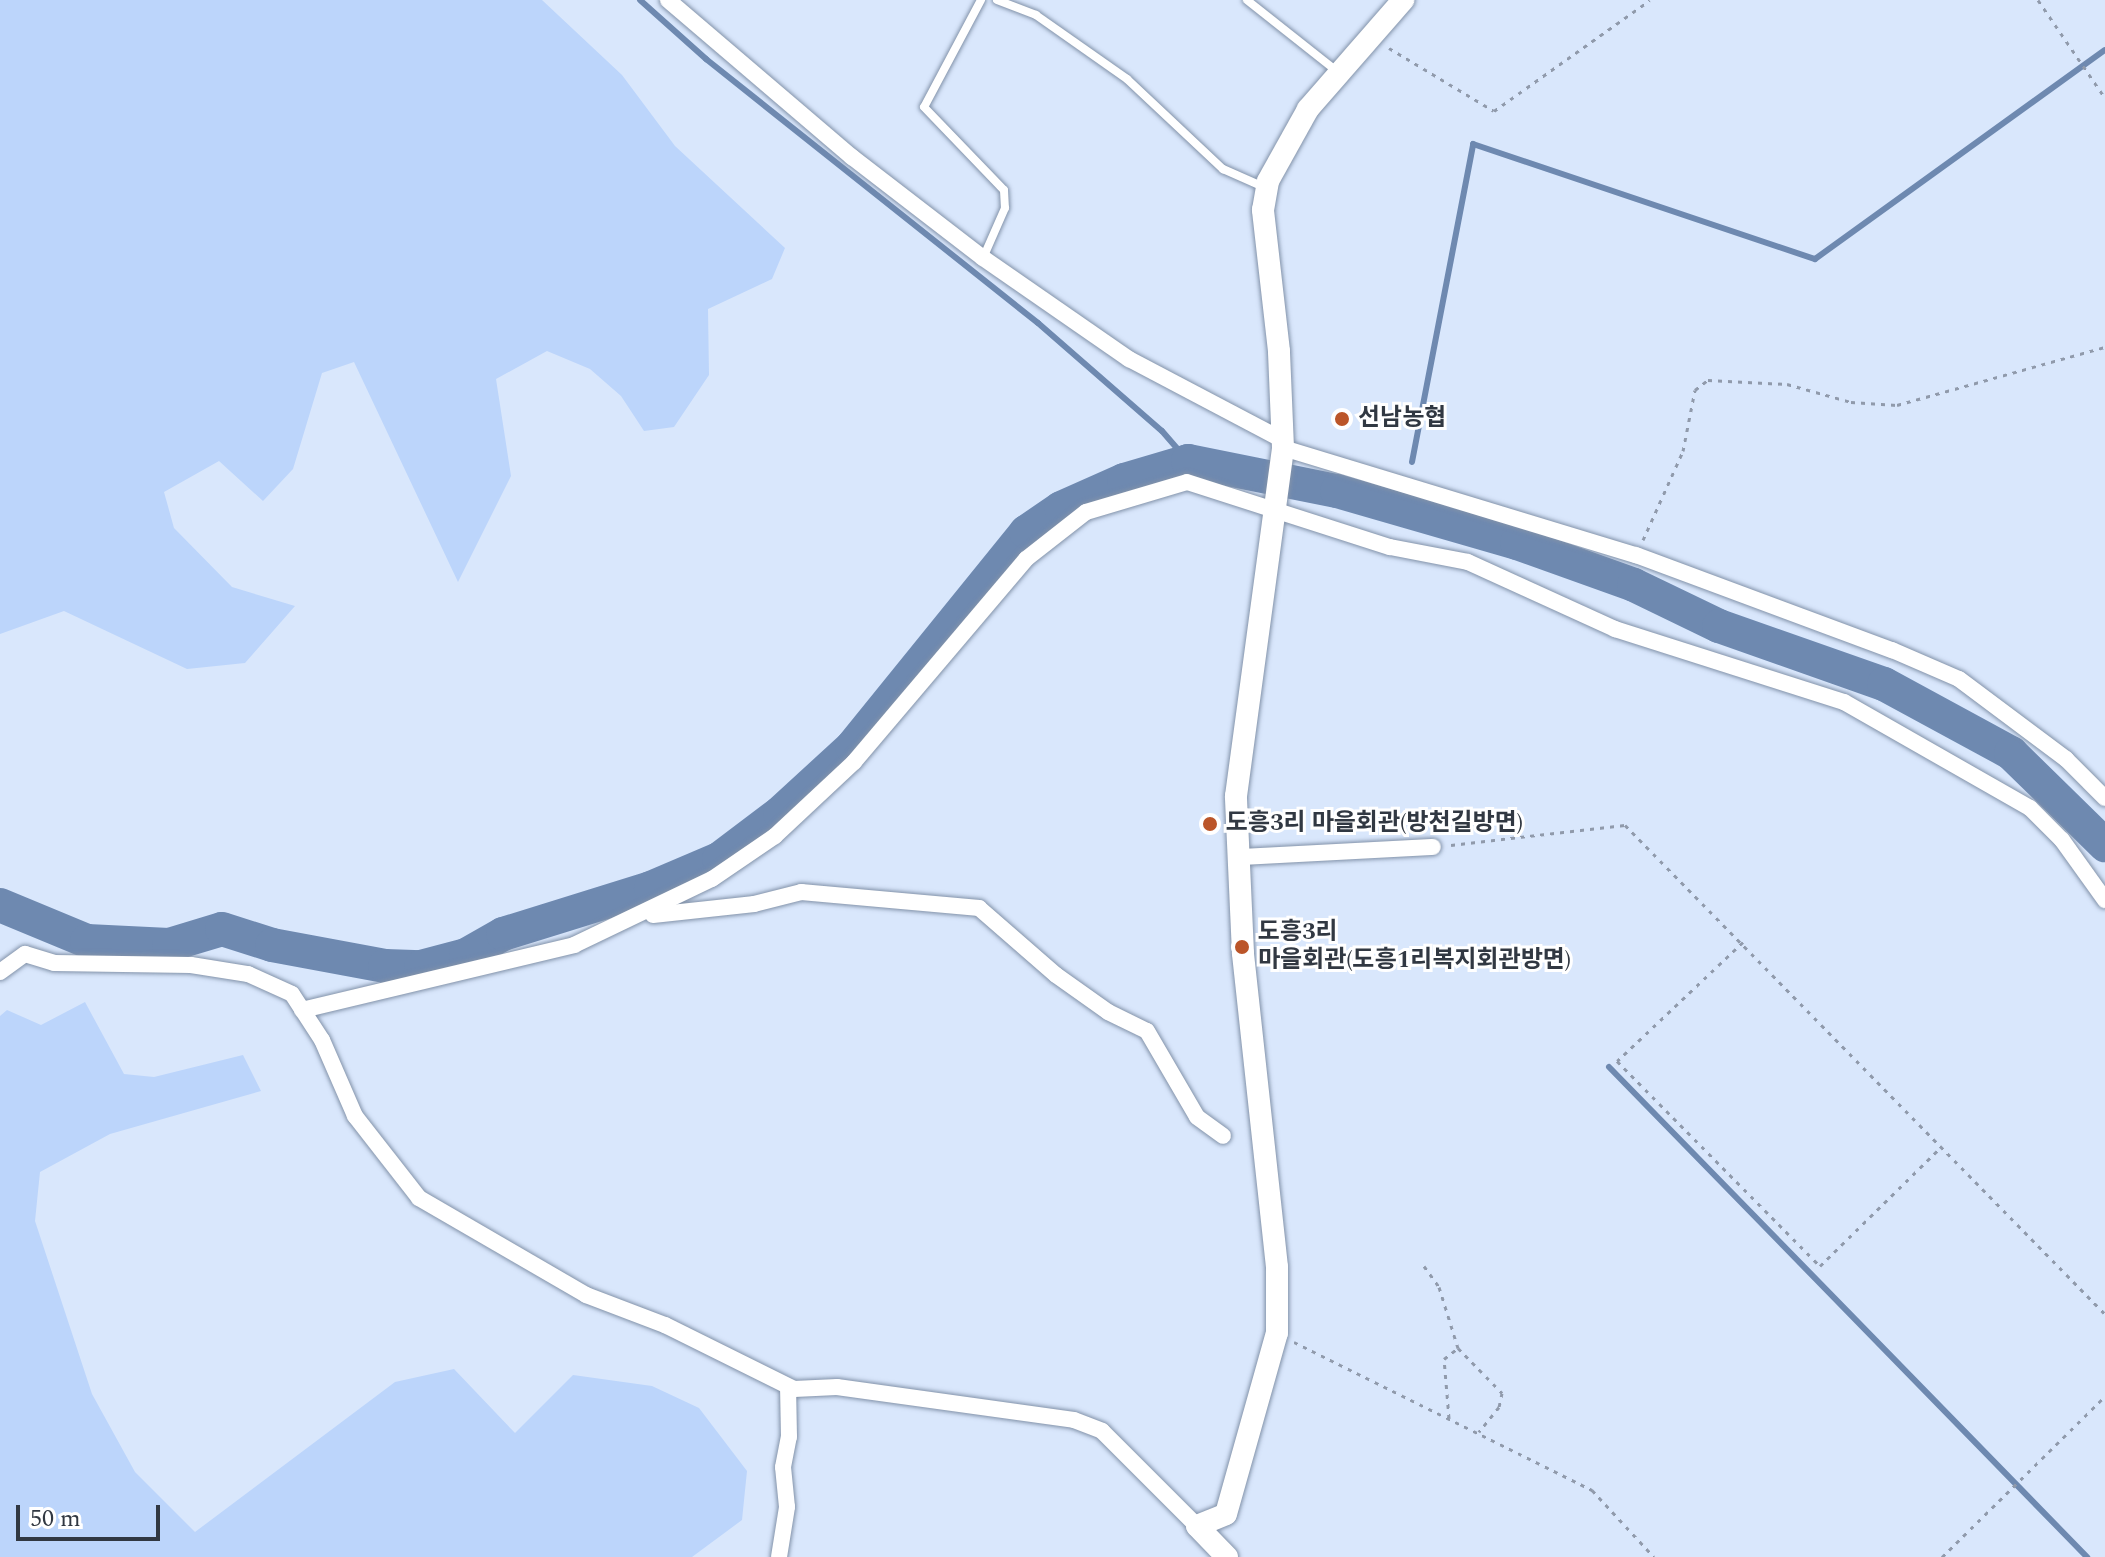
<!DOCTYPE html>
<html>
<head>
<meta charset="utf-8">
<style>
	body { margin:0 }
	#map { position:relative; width:2105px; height:1557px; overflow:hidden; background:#d9e7fc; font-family:Spectral,"Noto Sans KR",serif }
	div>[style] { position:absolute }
	.green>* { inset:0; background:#bcd5fb }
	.stream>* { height:6px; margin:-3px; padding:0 3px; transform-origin:3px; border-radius:3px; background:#6e89b0 }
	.river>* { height:34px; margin:-17px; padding:0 17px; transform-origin:17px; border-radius:17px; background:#6e89b0 }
	.path>* { height:3px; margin-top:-1.5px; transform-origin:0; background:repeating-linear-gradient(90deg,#909aab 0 4px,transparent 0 10px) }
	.roads { filter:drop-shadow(0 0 2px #8292a9) drop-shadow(0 0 2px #8292a9) }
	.lane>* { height:8px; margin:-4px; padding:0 4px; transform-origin:4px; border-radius:4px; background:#fff }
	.street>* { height:16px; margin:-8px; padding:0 8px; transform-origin:8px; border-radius:8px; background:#fff }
	.secondary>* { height:22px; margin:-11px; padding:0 11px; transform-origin:11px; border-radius:11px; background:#fff }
	.dots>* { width:22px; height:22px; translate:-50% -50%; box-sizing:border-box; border:4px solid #fff; border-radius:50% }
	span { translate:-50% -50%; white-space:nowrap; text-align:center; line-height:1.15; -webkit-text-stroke:6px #fff; paint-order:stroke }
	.poi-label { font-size:24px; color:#313842; font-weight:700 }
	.left { translate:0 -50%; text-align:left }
	.scale { position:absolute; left:16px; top:1505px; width:144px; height:36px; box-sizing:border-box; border:4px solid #313842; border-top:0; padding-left:10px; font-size:24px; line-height:28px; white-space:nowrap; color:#313842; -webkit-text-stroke:6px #fff; paint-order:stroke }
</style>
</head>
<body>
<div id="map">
	<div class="green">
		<i style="clip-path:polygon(0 0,542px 0,622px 75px,675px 146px,785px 248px,772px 279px,708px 309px,709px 375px,674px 427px,644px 431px,621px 396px,590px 369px,547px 351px,496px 379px,511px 476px,458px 582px,354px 362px,322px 373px,293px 469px,263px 501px,219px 461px,164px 492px,174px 528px,232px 587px,295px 606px,245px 663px,187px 669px,64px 611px,0 634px)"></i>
		<i style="clip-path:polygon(85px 1002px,124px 1074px,154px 1077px,243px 1055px,261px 1091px,110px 1134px,40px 1172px,35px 1221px,92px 1394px,135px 1472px,195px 1532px,395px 1382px,454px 1369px,515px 1433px,573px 1375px,652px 1386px,699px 1408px,747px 1471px,742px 1520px,692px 1557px,0 1557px,0 1016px,7px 1010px,41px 1025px)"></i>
	</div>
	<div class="stream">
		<i style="left:640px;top:0;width:89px;rotate:41.8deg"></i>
		<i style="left:706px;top:59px;width:424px;rotate:38.5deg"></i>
		<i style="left:1038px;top:323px;width:164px;rotate:41.1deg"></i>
		<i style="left:1162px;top:431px;width:40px;rotate:49deg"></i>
		<i style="left:1412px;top:462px;width:324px;rotate:-79.1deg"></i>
		<i style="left:1473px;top:144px;width:361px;rotate:18.6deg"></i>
		<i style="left:1815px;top:259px;width:357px;rotate:-35.8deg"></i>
		<i style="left:1609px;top:1067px;width:685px;rotate:45.71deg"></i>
	</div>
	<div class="river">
		<i style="left:0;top:905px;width:94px;rotate:22.5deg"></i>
		<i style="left:87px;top:941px;width:82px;rotate:2.8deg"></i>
		<i style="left:169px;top:945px;width:55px;rotate:-16.8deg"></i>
		<i style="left:222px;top:929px;width:52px;rotate:17.7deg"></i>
		<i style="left:272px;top:945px;width:115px;rotate:10.5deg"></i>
		<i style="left:385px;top:966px;width:36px;rotate:2deg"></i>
		<i style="left:421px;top:967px;width:47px;rotate:-14.9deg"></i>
		<i style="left:466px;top:955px;width:43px;rotate:-29.6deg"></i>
		<i style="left:503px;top:934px;width:155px;rotate:-17.3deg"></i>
		<i style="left:651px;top:888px;width:74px;rotate:-23.1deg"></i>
		<i style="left:719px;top:859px;width:76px;rotate:-37deg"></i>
		<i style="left:780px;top:813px;width:98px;rotate:-42.5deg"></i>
		<i style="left:852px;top:747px;width:277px;rotate:-51deg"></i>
		<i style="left:1026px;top:532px;width:42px;rotate:-34.4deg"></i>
		<i style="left:1061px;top:508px;width:69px;rotate:-24deg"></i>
		<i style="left:1124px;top:480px;width:67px;rotate:-16.5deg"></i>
		<i style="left:1188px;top:461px;width:152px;rotate:11.4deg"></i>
		<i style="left:1337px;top:491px;width:187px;rotate:16.1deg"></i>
		<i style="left:1517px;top:543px;width:124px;rotate:19.7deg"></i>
		<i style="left:1634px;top:585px;width:94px;rotate:25.8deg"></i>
		<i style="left:1719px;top:626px;width:175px;rotate:19.4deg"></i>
		<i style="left:1884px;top:684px;width:145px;rotate:28.5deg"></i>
		<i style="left:2011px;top:753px;width:132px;rotate:44.4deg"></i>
	</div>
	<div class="path">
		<i style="left:2038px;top:0;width:119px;rotate:55.6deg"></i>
		<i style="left:1389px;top:48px;width:122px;rotate:31deg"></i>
		<i style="left:1494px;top:111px;width:191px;rotate:-35.4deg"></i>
		<i style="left:1643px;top:540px;width:98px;rotate:-65.8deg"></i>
		<i style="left:1683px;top:451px;width:62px;rotate:-78.9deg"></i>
		<i style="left:1695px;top:390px;width:16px;rotate:-38deg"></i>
		<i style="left:1708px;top:380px;width:79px;rotate:2.9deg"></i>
		<i style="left:1787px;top:384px;width:66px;rotate:15.7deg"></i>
		<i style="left:1851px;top:402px;width:46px;rotate:3.7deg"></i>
		<i style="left:1897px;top:405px;width:216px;rotate:-15.6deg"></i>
		<i style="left:1451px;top:845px;width:175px;rotate:-6.6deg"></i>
		<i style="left:1625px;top:825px;width:685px;rotate:45.53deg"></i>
		<i style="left:1743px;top:942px;width:173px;rotate:136.6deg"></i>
		<i style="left:1617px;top:1061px;width:289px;rotate:45.3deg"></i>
		<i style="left:1820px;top:1266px;width:171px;rotate:-44.5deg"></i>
		<i style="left:1424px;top:1266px;width:26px;rotate:54deg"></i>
		<i style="left:1439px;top:1287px;width:64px;rotate:72.7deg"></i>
		<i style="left:1294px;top:1342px;width:333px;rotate:26.4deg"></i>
		<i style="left:1592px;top:1490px;width:91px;rotate:47.2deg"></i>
		<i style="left:1449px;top:1418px;width:59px;rotate:-94.8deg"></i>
		<i style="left:1444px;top:1359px;width:18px;rotate:-38deg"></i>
		<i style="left:1458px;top:1348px;width:63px;rotate:45.6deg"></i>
		<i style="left:1502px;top:1393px;width:14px;rotate:102deg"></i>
		<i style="left:1499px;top:1407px;width:32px;rotate:129deg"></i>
		<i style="left:1942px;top:1557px;width:229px;rotate:-44.6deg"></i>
	</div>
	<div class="roads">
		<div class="lane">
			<i style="left:981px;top:0;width:121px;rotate:118deg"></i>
			<i style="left:924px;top:107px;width:115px;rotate:46.1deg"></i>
			<i style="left:1004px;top:190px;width:18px;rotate:87deg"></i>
			<i style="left:1005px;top:208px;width:55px;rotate:113.7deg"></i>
			<i style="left:997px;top:0;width:42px;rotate:21deg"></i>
			<i style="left:1036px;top:15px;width:111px;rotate:35.1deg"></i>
			<i style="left:1127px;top:79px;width:132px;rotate:43.2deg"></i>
			<i style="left:1223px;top:169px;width:47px;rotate:23.8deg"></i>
			<i style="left:1247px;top:0;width:117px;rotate:38.4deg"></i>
		</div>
		<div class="street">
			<i style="left:668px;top:0;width:242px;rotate:40.5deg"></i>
			<i style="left:852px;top:157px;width:165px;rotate:37.6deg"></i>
			<i style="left:983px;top:258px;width:178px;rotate:34.7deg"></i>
			<i style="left:1129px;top:359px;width:172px;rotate:27.8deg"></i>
			<i style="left:1283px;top:448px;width:369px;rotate:16.9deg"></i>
			<i style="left:1636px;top:555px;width:273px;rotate:20.4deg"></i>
			<i style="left:1892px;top:650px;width:73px;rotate:23.4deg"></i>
			<i style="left:1959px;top:679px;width:134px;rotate:36.8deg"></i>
			<i style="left:2066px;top:759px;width:55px;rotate:45deg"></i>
			<i style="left:1240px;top:857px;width:193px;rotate:-3deg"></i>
			<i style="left:653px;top:915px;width:102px;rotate:-6.2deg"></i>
			<i style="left:754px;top:904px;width:49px;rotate:-14.3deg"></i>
			<i style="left:801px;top:892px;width:179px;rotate:5.1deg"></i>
			<i style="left:979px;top:908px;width:102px;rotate:41deg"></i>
			<i style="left:1056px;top:975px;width:64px;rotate:35.4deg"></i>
			<i style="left:1108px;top:1012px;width:43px;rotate:26deg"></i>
			<i style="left:1147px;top:1031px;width:99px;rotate:59.8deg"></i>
			<i style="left:1197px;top:1117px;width:32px;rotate:36deg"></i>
			<i style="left:0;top:972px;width:31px;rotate:-36deg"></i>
			<i style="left:25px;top:954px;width:30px;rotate:17deg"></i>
			<i style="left:54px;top:963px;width:137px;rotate:0.8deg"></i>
			<i style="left:191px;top:965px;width:58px;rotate:9deg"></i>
			<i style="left:248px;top:974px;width:48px;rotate:24.4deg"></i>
			<i style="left:292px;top:994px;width:55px;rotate:56.9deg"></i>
			<i style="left:322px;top:1040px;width:83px;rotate:66.5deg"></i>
			<i style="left:355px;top:1116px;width:104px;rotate:52deg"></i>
			<i style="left:419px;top:1198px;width:193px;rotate:30.1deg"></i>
			<i style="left:586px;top:1295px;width:85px;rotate:20.8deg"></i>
			<i style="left:665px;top:1325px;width:144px;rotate:26.4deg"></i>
			<i style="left:794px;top:1389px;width:43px;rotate:-2.7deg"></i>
			<i style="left:837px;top:1387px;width:239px;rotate:7.9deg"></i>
			<i style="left:1074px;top:1420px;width:30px;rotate:21deg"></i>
			<i style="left:1102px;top:1431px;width:134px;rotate:45deg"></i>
			<i style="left:302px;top:1010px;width:280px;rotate:-13.4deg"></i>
			<i style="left:574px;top:945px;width:153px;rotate:-25.6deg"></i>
			<i style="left:712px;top:879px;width:76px;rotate:-34.3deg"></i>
			<i style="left:775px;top:836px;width:108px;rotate:-43.1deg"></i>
			<i style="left:854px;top:762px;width:266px;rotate:-49.7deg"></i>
			<i style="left:1026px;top:559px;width:76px;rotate:-38.1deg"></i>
			<i style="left:1086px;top:512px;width:105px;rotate:-16.5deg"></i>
			<i style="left:1187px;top:482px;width:213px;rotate:17.8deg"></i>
			<i style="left:1390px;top:547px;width:79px;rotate:10.9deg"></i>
			<i style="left:1468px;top:562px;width:162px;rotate:24.5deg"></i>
			<i style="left:1615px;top:629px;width:240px;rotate:17.7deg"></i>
			<i style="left:1844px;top:702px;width:214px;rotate:29.7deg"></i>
			<i style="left:2030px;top:808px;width:45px;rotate:45deg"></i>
			<i style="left:2062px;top:840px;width:74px;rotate:54.4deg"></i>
			<i style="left:779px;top:1557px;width:51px;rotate:-80.9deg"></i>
			<i style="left:787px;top:1507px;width:40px;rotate:-95.7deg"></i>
			<i style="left:783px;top:1467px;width:31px;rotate:-79deg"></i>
			<i style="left:789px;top:1437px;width:50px;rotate:-91.1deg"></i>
		</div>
		<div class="secondary">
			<i style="left:1227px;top:1557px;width:43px;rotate:-134.1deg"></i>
			<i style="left:1197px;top:1526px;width:31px;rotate:-22deg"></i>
			<i style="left:1226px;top:1514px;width:188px;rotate:-74.3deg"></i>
			<i style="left:1277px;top:1333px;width:66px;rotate:-90deg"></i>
			<i style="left:1277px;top:1267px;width:316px;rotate:-96.2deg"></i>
			<i style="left:1243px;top:953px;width:157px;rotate:-92.6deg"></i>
			<i style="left:1236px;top:796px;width:351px;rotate:-82.3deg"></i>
			<i style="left:1283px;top:448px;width:97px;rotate:-92.4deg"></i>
			<i style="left:1279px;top:351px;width:142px;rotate:-96.5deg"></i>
			<i style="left:1263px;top:210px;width:29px;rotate:-80deg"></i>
			<i style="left:1268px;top:181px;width:82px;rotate:-60.9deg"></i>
			<i style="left:1308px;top:109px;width:145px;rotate:-48.9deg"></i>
		</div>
	</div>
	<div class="dots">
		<i style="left:1342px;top:419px;background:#bb5529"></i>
		<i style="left:1210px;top:824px;background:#bb5529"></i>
		<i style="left:1242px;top:947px;background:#bb5529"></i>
	</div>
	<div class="poi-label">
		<span class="left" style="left:1358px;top:419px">선남농협</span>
		<span class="left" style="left:1226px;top:824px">도흥3리 마을회관(방천길방면)</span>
		<span class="left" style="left:1258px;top:947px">도흥3리<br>마을회관(도흥1리복지회관방면)</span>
	</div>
	<div class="scale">50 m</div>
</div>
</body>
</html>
